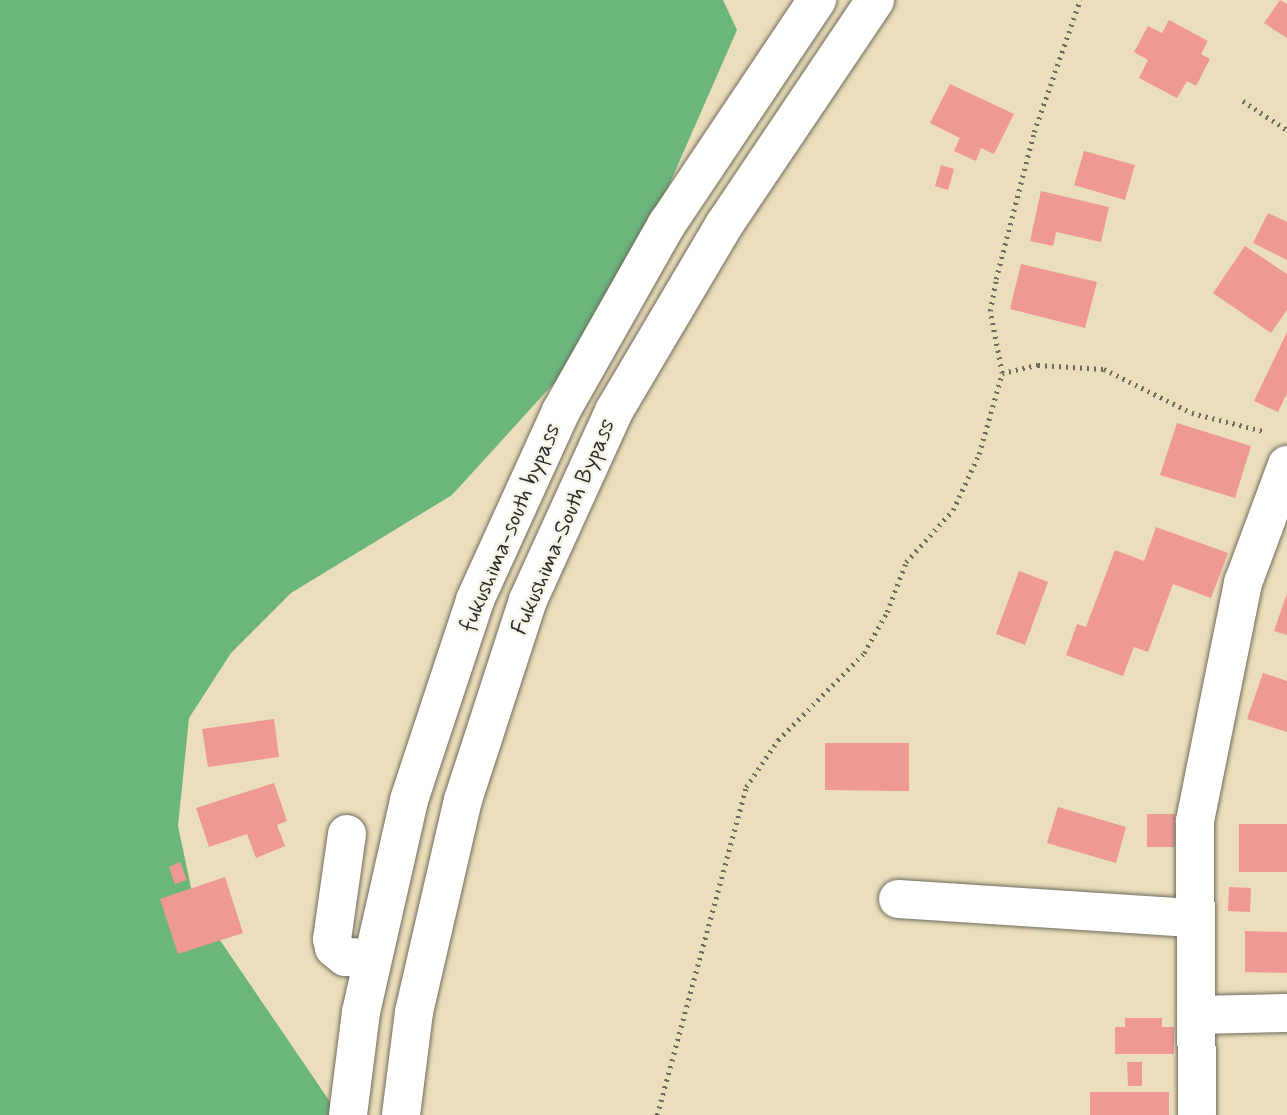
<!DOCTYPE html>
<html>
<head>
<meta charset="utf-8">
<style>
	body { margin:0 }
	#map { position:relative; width:1287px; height:1115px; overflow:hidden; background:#ebdeba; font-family:Mynerve,sans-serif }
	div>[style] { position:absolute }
	.forest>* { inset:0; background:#6cb67e }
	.building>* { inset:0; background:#ee9993 }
	.path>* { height:4.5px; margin-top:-2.25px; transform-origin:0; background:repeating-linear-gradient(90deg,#6e6a5d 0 2px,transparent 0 7px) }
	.roads { filter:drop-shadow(0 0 2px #6e6a5d) drop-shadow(0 0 2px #6e6a5d) }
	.minor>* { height:38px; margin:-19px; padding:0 19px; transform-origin:19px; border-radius:19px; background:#fff }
	.highway>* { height:38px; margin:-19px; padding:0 19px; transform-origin:19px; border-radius:19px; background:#fff }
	span { translate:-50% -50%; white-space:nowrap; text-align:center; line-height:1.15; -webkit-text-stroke:5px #f7f3e8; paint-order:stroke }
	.street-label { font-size:23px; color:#2b2b2b }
</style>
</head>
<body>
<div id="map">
	<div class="forest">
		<i style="clip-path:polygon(0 0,723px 0,737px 30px,608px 324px,452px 495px,291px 593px,231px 653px,189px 718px,178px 826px,194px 902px,339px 1115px,0 1115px)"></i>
	</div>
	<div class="building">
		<i style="clip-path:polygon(1280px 0,1287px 4px,1287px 38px,1264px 23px)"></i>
		<i style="clip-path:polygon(1169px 20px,1208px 41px,1201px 54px,1210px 59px,1196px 86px,1187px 81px,1177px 98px,1139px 78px,1148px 60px,1134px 52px,1148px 26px,1162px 33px)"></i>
		<i style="clip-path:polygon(950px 84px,1014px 114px,994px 154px,981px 148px,976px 161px,954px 151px,960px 138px,930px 123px)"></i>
		<i style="clip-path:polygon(1084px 151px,1135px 165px,1125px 200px,1074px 185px)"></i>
		<i style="clip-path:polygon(941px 165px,954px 169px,948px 190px,935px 186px)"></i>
		<i style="clip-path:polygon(1041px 191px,1109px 207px,1101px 242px,1056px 232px,1053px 246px,1030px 241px)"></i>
		<i style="clip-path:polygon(1268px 213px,1287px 222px,1287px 260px,1253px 243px)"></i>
		<i style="clip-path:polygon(1245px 246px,1287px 274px,1287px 310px,1271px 333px,1213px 293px)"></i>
		<i style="clip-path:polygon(1021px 264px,1097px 282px,1085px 328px,1010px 309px)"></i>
		<i style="clip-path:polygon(1287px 332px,1287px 393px,1278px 412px,1254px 401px)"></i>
		<i style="clip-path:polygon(1177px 423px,1251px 446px,1235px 498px,1160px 475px)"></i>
		<i style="clip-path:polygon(1156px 527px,1228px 553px,1211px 598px,1173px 584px,1148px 652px,1134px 647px,1123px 676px,1066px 655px,1077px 624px,1086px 627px,1115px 550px,1144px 561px)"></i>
		<i style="clip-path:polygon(1019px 571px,1048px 582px,1025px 645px,996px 634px)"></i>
		<i style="clip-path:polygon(1287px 593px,1287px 635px,1274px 631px)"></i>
		<i style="clip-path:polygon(1263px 673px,1287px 681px,1287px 732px,1247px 719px)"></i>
		<i style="clip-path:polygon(274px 719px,279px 757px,208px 767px,202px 729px)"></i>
		<i style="clip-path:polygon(825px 743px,909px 743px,909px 791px,825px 790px)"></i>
		<i style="clip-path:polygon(274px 783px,287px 821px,277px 825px,285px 846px,256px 858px,247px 834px,209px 847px,196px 808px)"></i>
		<i style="clip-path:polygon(1058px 807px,1126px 827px,1116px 863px,1047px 843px)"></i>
		<i style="clip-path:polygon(1147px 814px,1175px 814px,1175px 847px,1147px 847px)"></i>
		<i style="clip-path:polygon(1239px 824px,1287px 824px,1287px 872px,1239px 872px)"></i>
		<i style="clip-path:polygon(180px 862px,187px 880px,175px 884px,169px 867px)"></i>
		<i style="clip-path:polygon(225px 877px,243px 933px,178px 954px,160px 899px)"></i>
		<i style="clip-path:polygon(1229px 887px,1251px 888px,1250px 912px,1228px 911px)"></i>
		<i style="clip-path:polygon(1245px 931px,1287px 932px,1287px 973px,1245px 972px)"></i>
		<i style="clip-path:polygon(1125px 1018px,1162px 1018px,1162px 1027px,1174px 1027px,1174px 1054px,1115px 1054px,1115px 1027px,1125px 1027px)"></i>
		<i style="clip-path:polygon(1127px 1062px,1142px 1062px,1142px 1086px,1128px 1086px)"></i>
		<i style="clip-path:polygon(1090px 1092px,1169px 1092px,1169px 1115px,1090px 1115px)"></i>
	</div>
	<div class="path">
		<i style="left:1243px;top:101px;width:53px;rotate:33.4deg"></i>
		<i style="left:1002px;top:373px;width:37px;rotate:-13deg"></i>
		<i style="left:1038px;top:365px;width:66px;rotate:3.5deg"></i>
		<i style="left:1104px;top:369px;width:98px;rotate:26.6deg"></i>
		<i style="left:1192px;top:413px;width:77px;rotate:14.2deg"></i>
		<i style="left:657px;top:1115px;width:340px;rotate:-74.8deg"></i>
		<i style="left:746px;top:787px;width:57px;rotate:-55.8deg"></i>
		<i style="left:778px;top:740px;width:122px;rotate:-45.3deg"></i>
		<i style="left:864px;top:653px;width:47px;rotate:-60.7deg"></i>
		<i style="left:887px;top:612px;width:53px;rotate:-69.2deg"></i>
		<i style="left:906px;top:562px;width:70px;rotate:-47.9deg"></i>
		<i style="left:953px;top:510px;width:62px;rotate:-65.1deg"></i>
		<i style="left:979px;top:454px;width:84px;rotate:-74.1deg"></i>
		<i style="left:1002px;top:373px;width:63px;rotate:-101deg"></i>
		<i style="left:990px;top:311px;width:33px;rotate:-79deg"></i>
		<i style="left:996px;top:279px;width:152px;rotate:-75.5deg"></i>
		<i style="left:1034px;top:132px;width:140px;rotate:-70.8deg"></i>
	</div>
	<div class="roads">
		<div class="minor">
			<i style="left:347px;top:834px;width:106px;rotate:98.1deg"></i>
			<i style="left:332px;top:939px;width:9px;rotate:77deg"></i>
			<i style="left:334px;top:948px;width:14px;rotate:39deg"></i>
			<i style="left:345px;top:957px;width:28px;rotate:2deg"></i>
			<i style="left:898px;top:899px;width:298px;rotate:3.7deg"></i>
			<i style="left:1196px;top:1015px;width:91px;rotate:-1.3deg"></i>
			<i style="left:1197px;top:1115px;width:294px;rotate:-90.4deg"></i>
			<i style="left:1195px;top:821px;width:243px;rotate:-78.6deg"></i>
			<i style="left:1243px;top:583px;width:126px;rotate:-69.6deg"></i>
		</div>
		<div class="highway">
			<i style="left:348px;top:1115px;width:104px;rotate:-82.8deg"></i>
			<i style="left:361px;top:1012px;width:217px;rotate:-77.2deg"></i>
			<i style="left:409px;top:800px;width:211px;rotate:-71.7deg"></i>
			<i style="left:475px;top:600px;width:208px;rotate:-65.5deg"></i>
			<i style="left:561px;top:411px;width:215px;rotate:-60.5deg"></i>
			<i style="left:667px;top:224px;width:270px;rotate:-56.2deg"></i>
			<i style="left:401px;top:1115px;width:104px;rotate:-82.8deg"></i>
			<i style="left:414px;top:1012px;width:218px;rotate:-77deg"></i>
			<i style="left:463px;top:800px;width:210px;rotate:-72deg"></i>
			<i style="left:528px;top:600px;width:208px;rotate:-65.5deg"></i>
			<i style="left:614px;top:411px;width:216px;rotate:-59.4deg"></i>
			<i style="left:724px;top:225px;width:271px;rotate:-56.1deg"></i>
		</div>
	</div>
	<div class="street-label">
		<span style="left:564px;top:527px;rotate:-67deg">Fukushima-South Bypass</span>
		<span style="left:511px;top:528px;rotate:-67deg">fukushima-south bypass</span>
	</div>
</div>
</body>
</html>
